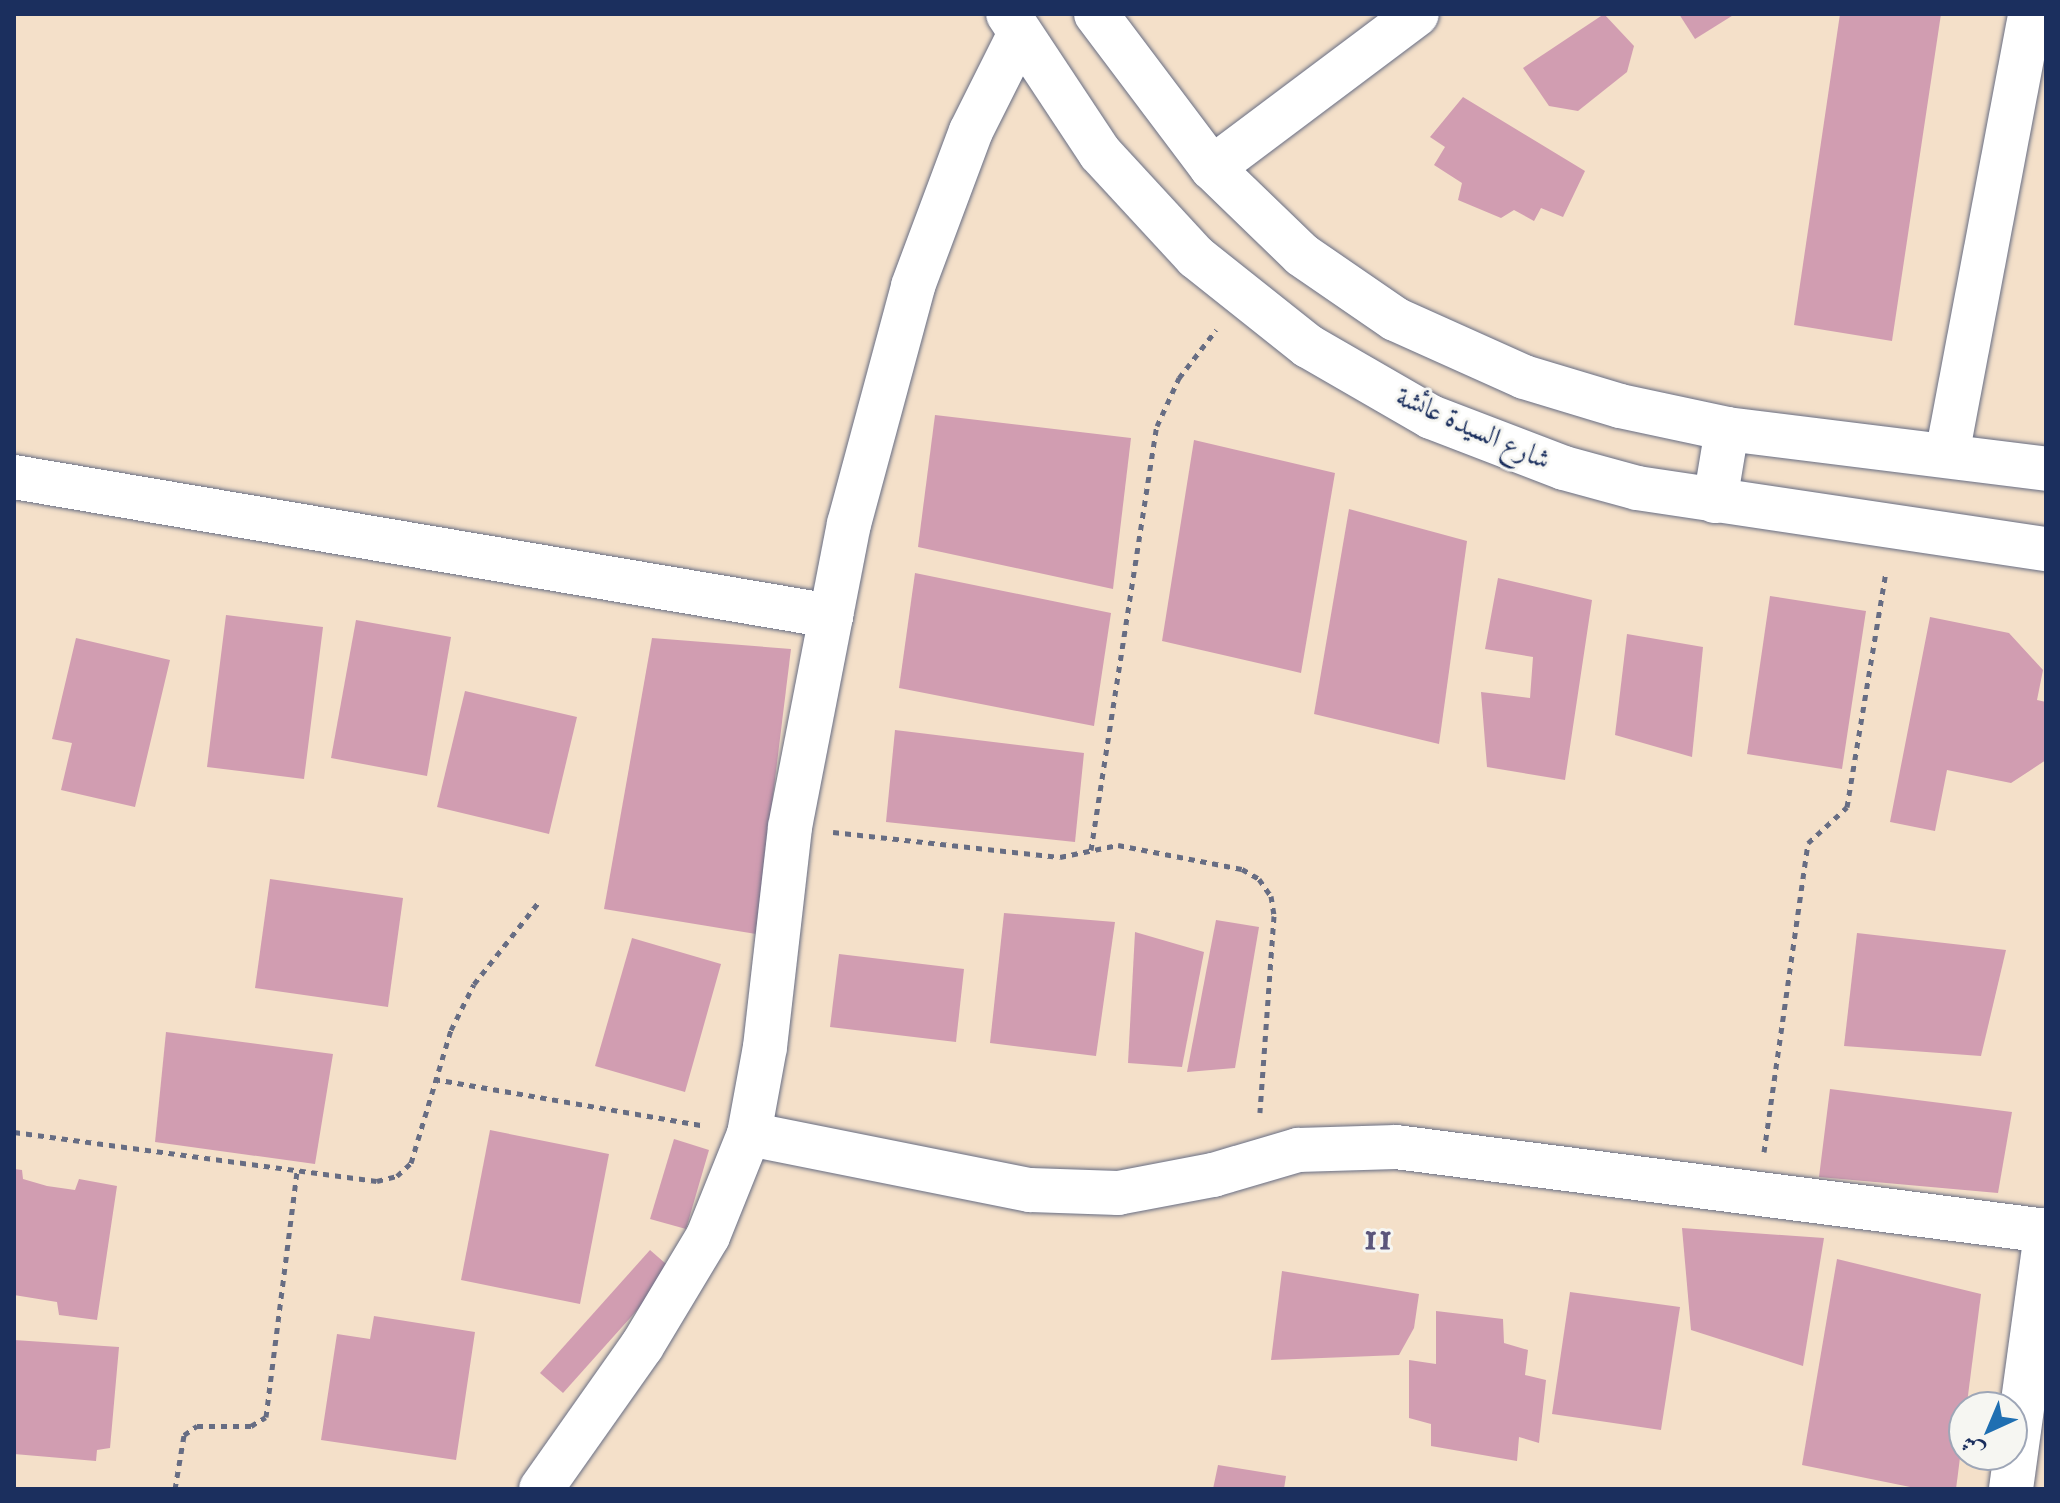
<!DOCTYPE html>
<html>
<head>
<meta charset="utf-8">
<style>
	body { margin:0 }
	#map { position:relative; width:2060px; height:1503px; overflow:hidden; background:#f4e0c9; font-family:"IM FELL Double Pica",Amiri,serif }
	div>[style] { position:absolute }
	.building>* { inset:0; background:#d19db1 }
	.path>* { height:5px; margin-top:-2.5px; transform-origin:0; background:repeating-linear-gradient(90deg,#676d83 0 6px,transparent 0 12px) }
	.roads { filter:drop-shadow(0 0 2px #676d83) drop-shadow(0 0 2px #676d83) }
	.minor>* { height:44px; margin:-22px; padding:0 22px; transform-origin:22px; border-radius:22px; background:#fff }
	span { translate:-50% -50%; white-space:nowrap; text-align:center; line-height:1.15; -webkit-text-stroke:6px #f6f6f2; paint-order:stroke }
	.street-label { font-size:28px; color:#1b2f5e }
	.district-label { font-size:36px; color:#5b567b; font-weight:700; letter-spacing:2px }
	.frame { position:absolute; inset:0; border:16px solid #1b2f5e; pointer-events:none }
	.north { position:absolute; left:1948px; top:1391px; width:80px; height:80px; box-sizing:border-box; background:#f6f6f2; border:2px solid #9ea6b7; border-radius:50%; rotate:224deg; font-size:22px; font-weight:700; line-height:32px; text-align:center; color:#1b2f5e }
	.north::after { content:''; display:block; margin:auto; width:28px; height:36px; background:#1f6fb2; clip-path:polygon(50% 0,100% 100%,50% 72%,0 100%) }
</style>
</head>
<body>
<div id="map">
	<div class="building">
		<i style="clip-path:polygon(1604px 14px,1634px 46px,1627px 72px,1578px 111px,1549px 106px,1523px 68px)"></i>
		<i style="clip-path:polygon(1679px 14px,1735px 14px,1695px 39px)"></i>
		<i style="clip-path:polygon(1840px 14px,1941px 14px,1892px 341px,1794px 325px)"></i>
		<i style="clip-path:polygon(1463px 97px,1585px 171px,1563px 217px,1541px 208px,1534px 221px,1514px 210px,1501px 218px,1458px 200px,1462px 183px,1434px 165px,1445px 147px,1430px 137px)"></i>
		<i style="clip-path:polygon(935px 415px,1131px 438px,1113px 589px,918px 547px)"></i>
		<i style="clip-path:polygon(1194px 440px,1335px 473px,1301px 673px,1162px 641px)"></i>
		<i style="clip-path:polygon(1349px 509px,1467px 541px,1439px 744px,1314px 714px)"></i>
		<i style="clip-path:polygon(915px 573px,1111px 613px,1094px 726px,899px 688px)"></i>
		<i style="clip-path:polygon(1498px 578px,1592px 600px,1565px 780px,1487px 767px,1481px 692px,1530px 698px,1533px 657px,1485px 649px)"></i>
		<i style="clip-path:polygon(1770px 596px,1866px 611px,1842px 769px,1747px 754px)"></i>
		<i style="clip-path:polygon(226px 615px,323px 627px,304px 779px,207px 767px)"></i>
		<i style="clip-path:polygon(1930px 617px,2009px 633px,2043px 670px,2037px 700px,2046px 702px,2046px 760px,2011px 783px,1947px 770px,1935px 831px,1890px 822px)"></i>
		<i style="clip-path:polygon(356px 620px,451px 637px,427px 776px,331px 758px)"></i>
		<i style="clip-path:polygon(1627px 634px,1703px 647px,1692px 757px,1615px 735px)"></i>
		<i style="clip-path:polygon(76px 638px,170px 660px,135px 807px,61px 790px,72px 743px,52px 739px)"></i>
		<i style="clip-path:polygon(652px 638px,791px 649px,756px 934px,604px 909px)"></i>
		<i style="clip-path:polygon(465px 691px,577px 717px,549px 834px,437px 807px)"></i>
		<i style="clip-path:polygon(895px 730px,1084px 753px,1075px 842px,886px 822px)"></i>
		<i style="clip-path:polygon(270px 879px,403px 898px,388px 1007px,255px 988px)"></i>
		<i style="clip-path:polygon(1004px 913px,1115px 922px,1096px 1056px,990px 1043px)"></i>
		<i style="clip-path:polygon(1216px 920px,1259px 927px,1235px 1068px,1187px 1072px)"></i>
		<i style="clip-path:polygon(1135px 932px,1204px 952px,1182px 1067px,1128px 1063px)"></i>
		<i style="clip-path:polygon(1857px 933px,2006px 950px,1981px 1056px,1844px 1046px)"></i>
		<i style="clip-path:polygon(632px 938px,721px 964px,685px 1092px,595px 1066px)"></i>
		<i style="clip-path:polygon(839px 954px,964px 969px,956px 1042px,830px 1027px)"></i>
		<i style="clip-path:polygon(166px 1032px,333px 1054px,315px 1164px,155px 1142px)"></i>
		<i style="clip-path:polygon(1830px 1089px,2012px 1112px,1998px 1193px,1819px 1177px)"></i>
		<i style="clip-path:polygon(490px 1130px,609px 1154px,580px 1304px,461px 1280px)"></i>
		<i style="clip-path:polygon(674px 1139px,709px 1150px,686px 1229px,650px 1219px)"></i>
		<i style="clip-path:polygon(14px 1169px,22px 1170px,23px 1179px,47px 1186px,75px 1190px,79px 1179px,117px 1186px,97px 1320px,59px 1315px,57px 1302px,14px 1295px)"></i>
		<i style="clip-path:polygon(1682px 1228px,1824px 1238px,1803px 1366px,1691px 1330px)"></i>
		<i style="clip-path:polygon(650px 1250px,673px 1270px,563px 1393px,540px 1373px)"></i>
		<i style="clip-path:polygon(1837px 1259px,1981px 1294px,1956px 1489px,1920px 1489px,1802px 1465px)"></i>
		<i style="clip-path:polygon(1282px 1271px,1419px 1294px,1414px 1328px,1399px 1355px,1271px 1360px)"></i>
		<i style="clip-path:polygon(1570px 1292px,1680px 1307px,1661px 1430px,1552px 1414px)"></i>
		<i style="clip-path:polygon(1436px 1311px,1503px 1319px,1504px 1343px,1528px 1350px,1525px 1375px,1546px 1380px,1539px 1443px,1519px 1437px,1517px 1461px,1431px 1446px,1431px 1424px,1409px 1418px,1409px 1360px,1436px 1364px)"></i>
		<i style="clip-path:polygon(374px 1316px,475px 1332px,456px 1460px,321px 1440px,337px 1334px,370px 1339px)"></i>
		<i style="clip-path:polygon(14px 1340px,119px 1347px,110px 1448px,97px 1450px,96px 1461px,14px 1454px)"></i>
		<i style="clip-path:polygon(1218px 1465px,1286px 1476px,1284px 1489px,1213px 1489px)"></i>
	</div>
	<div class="path">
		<i style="left:833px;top:832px;width:228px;rotate:6.3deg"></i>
		<i style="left:1060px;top:857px;width:59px;rotate:-11.7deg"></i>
		<i style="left:1118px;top:845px;width:126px;rotate:11deg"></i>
		<i style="left:1242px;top:869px;width:20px;rotate:30deg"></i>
		<i style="left:1259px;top:879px;width:21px;rotate:55deg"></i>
		<i style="left:1271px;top:896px;width:20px;rotate:81deg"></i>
		<i style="left:1274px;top:916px;width:197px;rotate:94.1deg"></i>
		<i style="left:1091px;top:850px;width:429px;rotate:-81.2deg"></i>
		<i style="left:1157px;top:426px;width:53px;rotate:-65.4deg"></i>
		<i style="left:1179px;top:378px;width:61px;rotate:-52.4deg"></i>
		<i style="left:434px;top:1079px;width:275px;rotate:9.8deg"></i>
		<i style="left:14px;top:1132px;width:366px;rotate:7.7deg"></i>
		<i style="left:377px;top:1181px;width:21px;rotate:-14deg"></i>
		<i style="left:397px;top:1176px;width:19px;rotate:-43deg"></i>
		<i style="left:411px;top:1163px;width:139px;rotate:-73.3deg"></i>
		<i style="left:451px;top:1030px;width:51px;rotate:-63.4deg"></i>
		<i style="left:474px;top:984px;width:103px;rotate:-51.7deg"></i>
		<i style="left:1764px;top:1152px;width:312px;rotate:-81.9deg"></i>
		<i style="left:1808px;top:843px;width:53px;rotate:-42.7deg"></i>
		<i style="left:1847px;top:807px;width:239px;rotate:-80.6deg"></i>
		<i style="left:175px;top:1489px;width:55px;rotate:-80.5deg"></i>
		<i style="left:184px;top:1435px;width:16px;rotate:-35deg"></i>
		<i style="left:197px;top:1426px;width:54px"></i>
		<i style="left:251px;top:1426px;width:17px;rotate:-31deg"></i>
		<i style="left:266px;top:1417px;width:248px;rotate:-82.8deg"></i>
	</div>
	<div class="roads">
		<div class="minor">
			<i style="left:1008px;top:14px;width:167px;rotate:56.5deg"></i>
			<i style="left:1100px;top:153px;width:142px;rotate:47.3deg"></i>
			<i style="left:1196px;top:257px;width:143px;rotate:38.5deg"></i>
			<i style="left:1308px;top:346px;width:142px;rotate:30deg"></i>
			<i style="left:1431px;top:417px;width:142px;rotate:21deg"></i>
			<i style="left:1564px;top:468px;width:76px;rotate:15.3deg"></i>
			<i style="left:1637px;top:488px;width:414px;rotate:8.5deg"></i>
			<i style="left:1096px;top:14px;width:193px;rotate:53deg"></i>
			<i style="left:1212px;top:168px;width:125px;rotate:44deg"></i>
			<i style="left:1302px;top:255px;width:113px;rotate:34.5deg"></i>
			<i style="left:1395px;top:319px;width:141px;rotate:24.2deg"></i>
			<i style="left:1524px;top:377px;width:100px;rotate:16.8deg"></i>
			<i style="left:1620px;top:406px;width:109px;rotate:12.1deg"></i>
			<i style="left:1727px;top:429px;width:321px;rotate:7.1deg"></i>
			<i style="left:1212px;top:168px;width:256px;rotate:-36.9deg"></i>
			<i style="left:1947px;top:455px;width:449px;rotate:-79.3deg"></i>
			<i style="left:14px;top:477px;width:829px;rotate:9.66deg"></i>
			<i style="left:1715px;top:501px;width:73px;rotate:-80.5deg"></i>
			<i style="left:749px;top:1134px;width:287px;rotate:11.3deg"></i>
			<i style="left:1030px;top:1190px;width:88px;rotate:2deg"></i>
			<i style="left:1118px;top:1193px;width:97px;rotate:-10.7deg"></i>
			<i style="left:1213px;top:1175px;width:89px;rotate:-16.4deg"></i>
			<i style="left:1298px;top:1150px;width:98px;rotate:-1.8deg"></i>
			<i style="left:1396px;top:1147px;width:655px;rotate:7.36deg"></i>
			<i style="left:541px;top:1489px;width:175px;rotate:-54.8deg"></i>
			<i style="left:642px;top:1346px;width:128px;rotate:-59deg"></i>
			<i style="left:708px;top:1236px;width:110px;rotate:-68.1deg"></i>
			<i style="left:749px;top:1134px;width:88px;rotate:-79.6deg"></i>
			<i style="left:765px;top:1047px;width:221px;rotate:-83.5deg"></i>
			<i style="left:790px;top:827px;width:309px;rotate:-79deg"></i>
			<i style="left:849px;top:524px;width:246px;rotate:-74.9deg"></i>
			<i style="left:913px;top:286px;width:165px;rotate:-69.5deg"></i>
			<i style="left:971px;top:131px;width:107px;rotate:-63.4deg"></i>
			<i style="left:2011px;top:1489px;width:258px;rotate:-82.2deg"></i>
		</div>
	</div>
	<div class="street-label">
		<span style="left:1473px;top:429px;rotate:24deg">شارع السيدة عائشة</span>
	</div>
	<div class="district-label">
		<span style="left:1379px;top:1238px">11</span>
	</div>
	<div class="frame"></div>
	<div class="north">ش</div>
</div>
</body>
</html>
